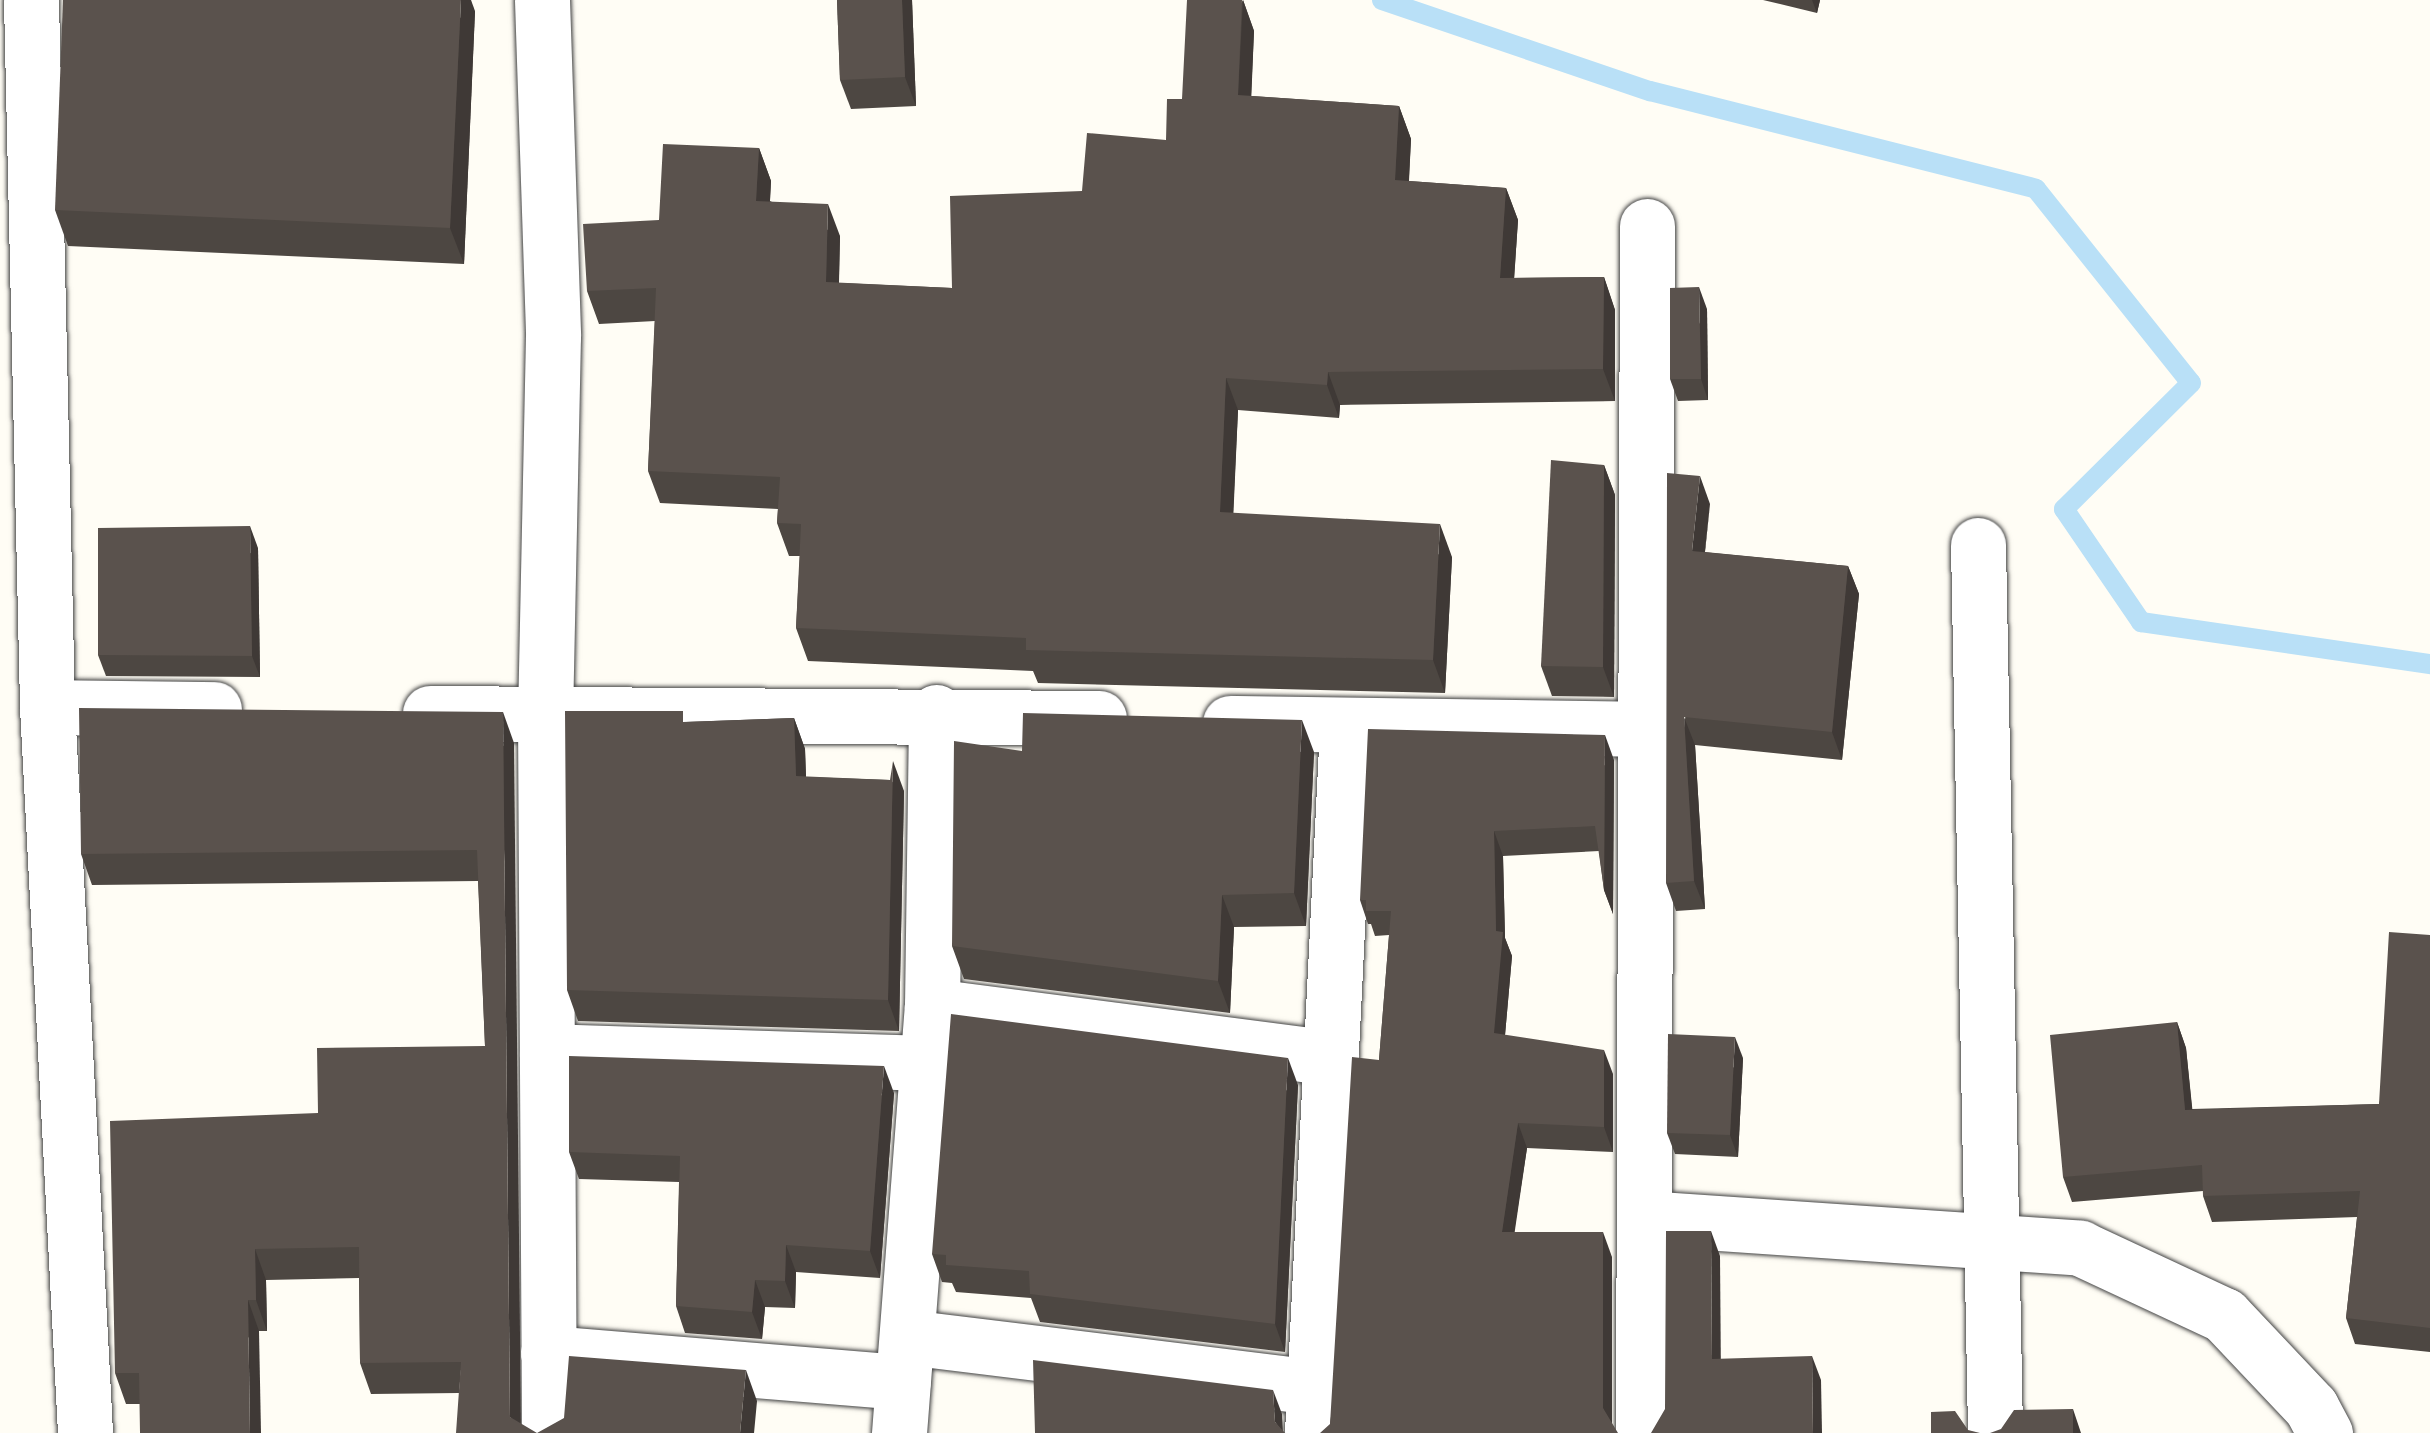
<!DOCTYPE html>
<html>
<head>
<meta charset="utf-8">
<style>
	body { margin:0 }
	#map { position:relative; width:2430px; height:1433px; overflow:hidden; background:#fffdf5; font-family:"Crimson Pro",serif }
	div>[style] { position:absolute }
	.stream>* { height:20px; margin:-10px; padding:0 10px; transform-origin:10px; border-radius:10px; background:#b9e0f7 }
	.roads { filter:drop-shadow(0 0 2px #444) drop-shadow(0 0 2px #444) }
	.street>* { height:55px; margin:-27.5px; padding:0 27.5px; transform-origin:27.5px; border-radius:27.5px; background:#fff }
	.wall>* { inset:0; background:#4d4742 }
	.shaded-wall>* { inset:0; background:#3f3936 }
	.building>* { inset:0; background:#5a524d }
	span { translate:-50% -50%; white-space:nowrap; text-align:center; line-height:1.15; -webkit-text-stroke:10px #fff; paint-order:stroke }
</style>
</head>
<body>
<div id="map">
	<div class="stream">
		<i style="left:1382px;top:0;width:283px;rotate:18.8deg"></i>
		<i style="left:1650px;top:91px;width:398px;rotate:14.2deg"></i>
		<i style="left:2036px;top:189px;width:248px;rotate:51.4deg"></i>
		<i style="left:2191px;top:383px;width:179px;rotate:135.2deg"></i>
		<i style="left:2064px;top:509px;width:137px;rotate:55.7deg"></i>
		<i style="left:2141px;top:622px;width:292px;rotate:8.3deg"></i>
	</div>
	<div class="roads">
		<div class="street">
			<i style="left:31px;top:0;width:707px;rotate:88.7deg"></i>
			<i style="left:47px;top:707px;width:727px;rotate:87deg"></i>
			<i style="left:542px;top:0;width:336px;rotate:88.1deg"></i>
			<i style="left:553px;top:336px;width:378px;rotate:91.2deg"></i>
			<i style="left:545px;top:714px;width:719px;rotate:89.68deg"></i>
			<i style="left:1978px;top:545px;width:888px;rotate:88.9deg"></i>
			<i style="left:47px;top:707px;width:167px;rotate:0.7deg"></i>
			<i style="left:430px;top:713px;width:669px;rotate:0.43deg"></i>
			<i style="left:1230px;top:723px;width:414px;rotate:0.8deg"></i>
			<i style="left:932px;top:1006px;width:402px;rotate:7.4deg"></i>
			<i style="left:547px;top:1051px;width:377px;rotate:1.8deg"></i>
			<i style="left:1645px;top:1218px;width:436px;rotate:3.9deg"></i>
			<i style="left:2080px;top:1248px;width:159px;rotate:25deg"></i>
			<i style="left:2224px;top:1315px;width:127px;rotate:46.6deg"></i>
			<i style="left:2311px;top:1407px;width:30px;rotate:62deg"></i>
			<i style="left:907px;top:1337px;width:410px;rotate:7deg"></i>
			<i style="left:548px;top:1353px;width:356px;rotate:4.7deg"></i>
			<i style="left:899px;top:1433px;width:428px;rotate:-85.6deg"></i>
			<i style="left:932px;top:1006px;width:294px;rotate:-89.2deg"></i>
			<i style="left:1312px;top:1433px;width:707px;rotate:-87.16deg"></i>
			<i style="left:1643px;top:1433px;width:1207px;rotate:-89.81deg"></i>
		</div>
	</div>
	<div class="wall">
		<i style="clip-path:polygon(837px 0,912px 0,916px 106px,851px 109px,840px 80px)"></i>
		<i style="clip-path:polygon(1243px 0,1254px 31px,1251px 96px,1399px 106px,1411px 139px,1409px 181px,1506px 188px,1518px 220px,1514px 278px,1604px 277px,1615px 310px,1615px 401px,1340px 405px,1339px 418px,1238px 410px,1233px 513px,1452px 557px,1445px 693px,1038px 683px,1033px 671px,808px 661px,796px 628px,800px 556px,789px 556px,777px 523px,778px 509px,660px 503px,648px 471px,655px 321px,599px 324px,587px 291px,659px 220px,759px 148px,771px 181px,770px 201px,840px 236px,839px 283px,952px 288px,1082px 191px,1166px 140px,1182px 99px)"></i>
		<i style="clip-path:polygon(1763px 0,1820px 0,1817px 13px)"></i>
		<i style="clip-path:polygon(475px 11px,464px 264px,68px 246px,55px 210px)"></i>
		<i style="clip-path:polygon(1707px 309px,1708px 400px,1678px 401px,1670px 379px)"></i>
		<i style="clip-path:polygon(1604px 465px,1615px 495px,1614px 697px,1552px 696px,1541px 666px)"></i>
		<i style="clip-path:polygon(1710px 504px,1705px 552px,1848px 566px,1859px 594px,1842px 760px,1695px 745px,1705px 909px,1676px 911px,1666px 883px)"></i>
		<i style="clip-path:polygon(258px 548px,260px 677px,106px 676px,98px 655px)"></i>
		<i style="clip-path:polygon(794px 718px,805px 749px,806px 777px,890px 780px,904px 791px,899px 1031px,578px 1021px,567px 990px,686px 722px)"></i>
		<i style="clip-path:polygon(514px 743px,459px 1393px,371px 1394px,360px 1363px,359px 1278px,266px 1280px,267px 1331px,259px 1331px,140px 1404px,126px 1404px,115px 1373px,318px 1113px,485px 1046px,478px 881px,92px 885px,81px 854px)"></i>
		<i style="clip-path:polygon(1022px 751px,1314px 752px,1306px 926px,1234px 927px,1230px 1013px,964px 979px,952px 946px)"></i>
		<i style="clip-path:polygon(1614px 760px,1613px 914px,1604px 890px,1599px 851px,1503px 856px,1505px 938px,1512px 956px,1505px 1035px,1613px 1074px,1613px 1152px,1527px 1148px,1514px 1232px,1612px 1257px,1612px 1423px,1330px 1424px,1379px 1060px,1389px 935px,1375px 936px,1371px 924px,1368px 924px,1360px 900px)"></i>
		<i style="clip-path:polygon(2430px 935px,2430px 1352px,2355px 1344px,2346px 1318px,2357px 1217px,2212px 1222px,2203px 1196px,2203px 1191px,2072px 1202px,2063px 1177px,2177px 1022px,2186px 1048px,2192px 1109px,2379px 1104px)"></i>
		<i style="clip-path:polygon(1743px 1058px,1738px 1157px,1675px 1154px,1667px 1133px)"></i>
		<i style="clip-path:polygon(1298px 1085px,1285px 1352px,1040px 1322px,1031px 1298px,956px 1292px,952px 1283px,942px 1282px,932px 1254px)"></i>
		<i style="clip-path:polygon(894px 1093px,880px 1278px,796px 1272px,795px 1308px,765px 1307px,762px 1339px,685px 1333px,676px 1306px,679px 1182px,579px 1179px,569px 1152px)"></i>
	</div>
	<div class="shaded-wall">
		<i style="clip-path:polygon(461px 0,471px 0,475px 11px,464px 264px,450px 228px)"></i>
		<i style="clip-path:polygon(902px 0,912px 0,916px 106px,905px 77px)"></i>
		<i style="clip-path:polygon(1243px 0,1254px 31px,1250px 128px,1238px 95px)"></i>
		<i style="clip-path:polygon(1812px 0,1820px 0,1817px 13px)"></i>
		<i style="clip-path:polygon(1399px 106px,1411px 139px,1407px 213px,1395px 180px)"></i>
		<i style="clip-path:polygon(759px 148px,771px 181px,768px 234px,756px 201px)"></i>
		<i style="clip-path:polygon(1506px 188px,1518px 220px,1512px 311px,1500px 278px)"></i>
		<i style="clip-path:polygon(828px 204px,840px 236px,838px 315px,826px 282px)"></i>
		<i style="clip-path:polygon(1604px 277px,1615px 310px,1615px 401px,1603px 369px)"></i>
		<i style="clip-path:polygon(1699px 287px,1707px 309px,1708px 400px,1701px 379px)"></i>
		<i style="clip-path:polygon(1328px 372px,1340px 405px,1339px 418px,1327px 385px)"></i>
		<i style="clip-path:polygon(1226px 378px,1238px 410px,1232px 545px,1220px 512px)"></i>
		<i style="clip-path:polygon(1604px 465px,1615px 495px,1614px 697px,1603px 667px)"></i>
		<i style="clip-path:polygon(1700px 476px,1710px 504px,1702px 579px,1692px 551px)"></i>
		<i style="clip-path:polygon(1440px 524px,1452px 557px,1445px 693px,1433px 660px)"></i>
		<i style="clip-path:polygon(250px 526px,258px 548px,260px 677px,252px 656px)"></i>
		<i style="clip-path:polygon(1848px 566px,1859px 594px,1842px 760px,1832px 732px)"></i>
		<i style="clip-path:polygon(503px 712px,514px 743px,521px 1433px,510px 1417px)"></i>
		<i style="clip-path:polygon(1684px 717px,1695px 745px,1705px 909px,1694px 881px)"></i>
		<i style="clip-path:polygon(794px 718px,805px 749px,807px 807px,796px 776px)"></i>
		<i style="clip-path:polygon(1302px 720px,1314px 752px,1306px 926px,1294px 893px)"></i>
		<i style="clip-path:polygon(1605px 735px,1614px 760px,1613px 914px,1604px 890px)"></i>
		<i style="clip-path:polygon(893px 761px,904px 791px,899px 1031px,888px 1000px)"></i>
		<i style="clip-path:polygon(1494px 831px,1503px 856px,1505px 938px,1512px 956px,1503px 1058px,1494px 1033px,1496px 931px)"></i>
		<i style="clip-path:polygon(1222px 895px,1234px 927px,1230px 1013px,1218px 981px)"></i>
		<i style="clip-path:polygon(2177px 1022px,2186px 1048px,2195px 1135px,2185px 1110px)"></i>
		<i style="clip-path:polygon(1735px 1037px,1743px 1058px,1738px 1157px,1730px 1135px)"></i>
		<i style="clip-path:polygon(1604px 1050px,1613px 1074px,1613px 1152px,1604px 1127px)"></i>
		<i style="clip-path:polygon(1288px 1058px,1298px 1085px,1285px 1352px,1275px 1324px)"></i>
		<i style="clip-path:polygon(884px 1066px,894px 1093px,880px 1278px,870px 1251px)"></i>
		<i style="clip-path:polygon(1518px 1123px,1527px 1148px,1511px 1257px,1502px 1232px)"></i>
		<i style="clip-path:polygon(1711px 1231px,1720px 1256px,1721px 1383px,1712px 1359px)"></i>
		<i style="clip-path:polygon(1603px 1232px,1612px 1257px,1612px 1433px,1603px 1408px)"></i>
		<i style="clip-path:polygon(786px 1245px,796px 1272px,795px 1308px,785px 1281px)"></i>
		<i style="clip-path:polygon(255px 1249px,266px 1280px,267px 1331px,256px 1300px)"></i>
		<i style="clip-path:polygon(755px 1280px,765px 1307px,762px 1339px,752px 1312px)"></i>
		<i style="clip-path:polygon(248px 1300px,259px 1331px,261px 1433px,250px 1433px)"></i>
		<i style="clip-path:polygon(1812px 1356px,1821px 1380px,1822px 1433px,1813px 1433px)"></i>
		<i style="clip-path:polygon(746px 1370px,757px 1401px,754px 1433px,740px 1433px)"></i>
		<i style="clip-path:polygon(1273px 1390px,1282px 1414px,1283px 1433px,1275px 1422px)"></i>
		<i style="clip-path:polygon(2073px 1409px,2081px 1433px,2073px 1433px)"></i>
	</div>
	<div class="building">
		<i style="clip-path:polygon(63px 0,461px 0,450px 228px,55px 210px)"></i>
		<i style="clip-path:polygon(837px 0,902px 0,905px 77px,840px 80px)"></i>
		<i style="clip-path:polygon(1187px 0,1242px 0,1238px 95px,1399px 106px,1395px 180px,1506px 188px,1500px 278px,1604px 277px,1603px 369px,1328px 372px,1327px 385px,1226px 378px,1220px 512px,1440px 524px,1433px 660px,1026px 650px,1026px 638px,796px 628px,801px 524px,777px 523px,780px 477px,648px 471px,656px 288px,587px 291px,583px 224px,659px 220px,663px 144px,759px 148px,756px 201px,828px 204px,826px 282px,952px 288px,950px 196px,1082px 191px,1087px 133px,1166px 140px,1167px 99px,1182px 99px)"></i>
		<i style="clip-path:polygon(1699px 287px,1701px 379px,1670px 379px,1670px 288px)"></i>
		<i style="clip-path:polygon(1551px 460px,1604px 465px,1603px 667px,1541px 666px)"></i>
		<i style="clip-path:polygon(1667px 473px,1700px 476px,1692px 551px,1848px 566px,1832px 732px,1684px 717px,1694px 881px,1666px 883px)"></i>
		<i style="clip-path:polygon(250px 526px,252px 656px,98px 655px,98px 528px)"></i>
		<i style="clip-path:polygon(79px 708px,503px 712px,510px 1417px,537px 1433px,456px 1433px,461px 1362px,360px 1363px,359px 1247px,255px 1249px,256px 1300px,248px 1300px,250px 1433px,140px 1433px,139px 1373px,115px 1373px,110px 1121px,318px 1113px,317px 1048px,485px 1046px,477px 850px,81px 854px)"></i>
		<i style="clip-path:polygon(565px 711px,683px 711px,683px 722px,794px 718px,796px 776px,890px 780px,893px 761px,888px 1000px,567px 990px)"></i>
		<i style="clip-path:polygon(1023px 713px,1302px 720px,1294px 893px,1222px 895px,1218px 981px,952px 946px,954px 741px,1022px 751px)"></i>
		<i style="clip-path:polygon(1368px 729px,1605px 735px,1604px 890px,1595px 826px,1494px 831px,1496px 931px,1503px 932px,1494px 1033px,1604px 1050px,1604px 1127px,1518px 1123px,1502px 1232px,1603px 1232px,1603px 1408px,1618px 1433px,1320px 1433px,1330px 1424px,1352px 1057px,1379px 1060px,1391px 911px,1366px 911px,1366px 900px,1360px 900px)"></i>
		<i style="clip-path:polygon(2389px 932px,2430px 935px,2430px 1328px,2346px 1318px,2360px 1191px,2203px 1196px,2202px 1165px,2063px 1177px,2050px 1035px,2177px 1022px,2185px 1110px,2379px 1104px)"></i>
		<i style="clip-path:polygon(951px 1014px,1288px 1058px,1275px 1324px,1030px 1294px,1029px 1271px,946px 1265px,946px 1255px,932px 1254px)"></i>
		<i style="clip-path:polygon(1668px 1034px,1735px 1037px,1730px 1135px,1667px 1133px)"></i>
		<i style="clip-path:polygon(569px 1056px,884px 1066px,870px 1251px,786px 1245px,785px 1281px,755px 1280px,752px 1312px,676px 1306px,680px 1156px,569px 1152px)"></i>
		<i style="clip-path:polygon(1666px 1231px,1711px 1231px,1712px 1359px,1812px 1356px,1813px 1433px,1651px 1433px,1665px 1409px)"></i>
		<i style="clip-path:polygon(569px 1356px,746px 1370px,740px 1433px,537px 1433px,564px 1418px)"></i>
		<i style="clip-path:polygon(1033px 1360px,1273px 1390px,1275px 1422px,1285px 1433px,1035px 1433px)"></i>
		<i style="clip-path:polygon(2073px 1409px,2073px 1433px,1990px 1433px,2001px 1429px,2014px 1410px)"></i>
		<i style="clip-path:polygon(1955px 1411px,1968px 1430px,1980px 1433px,1931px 1433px,1931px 1412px)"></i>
	</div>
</div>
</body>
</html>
